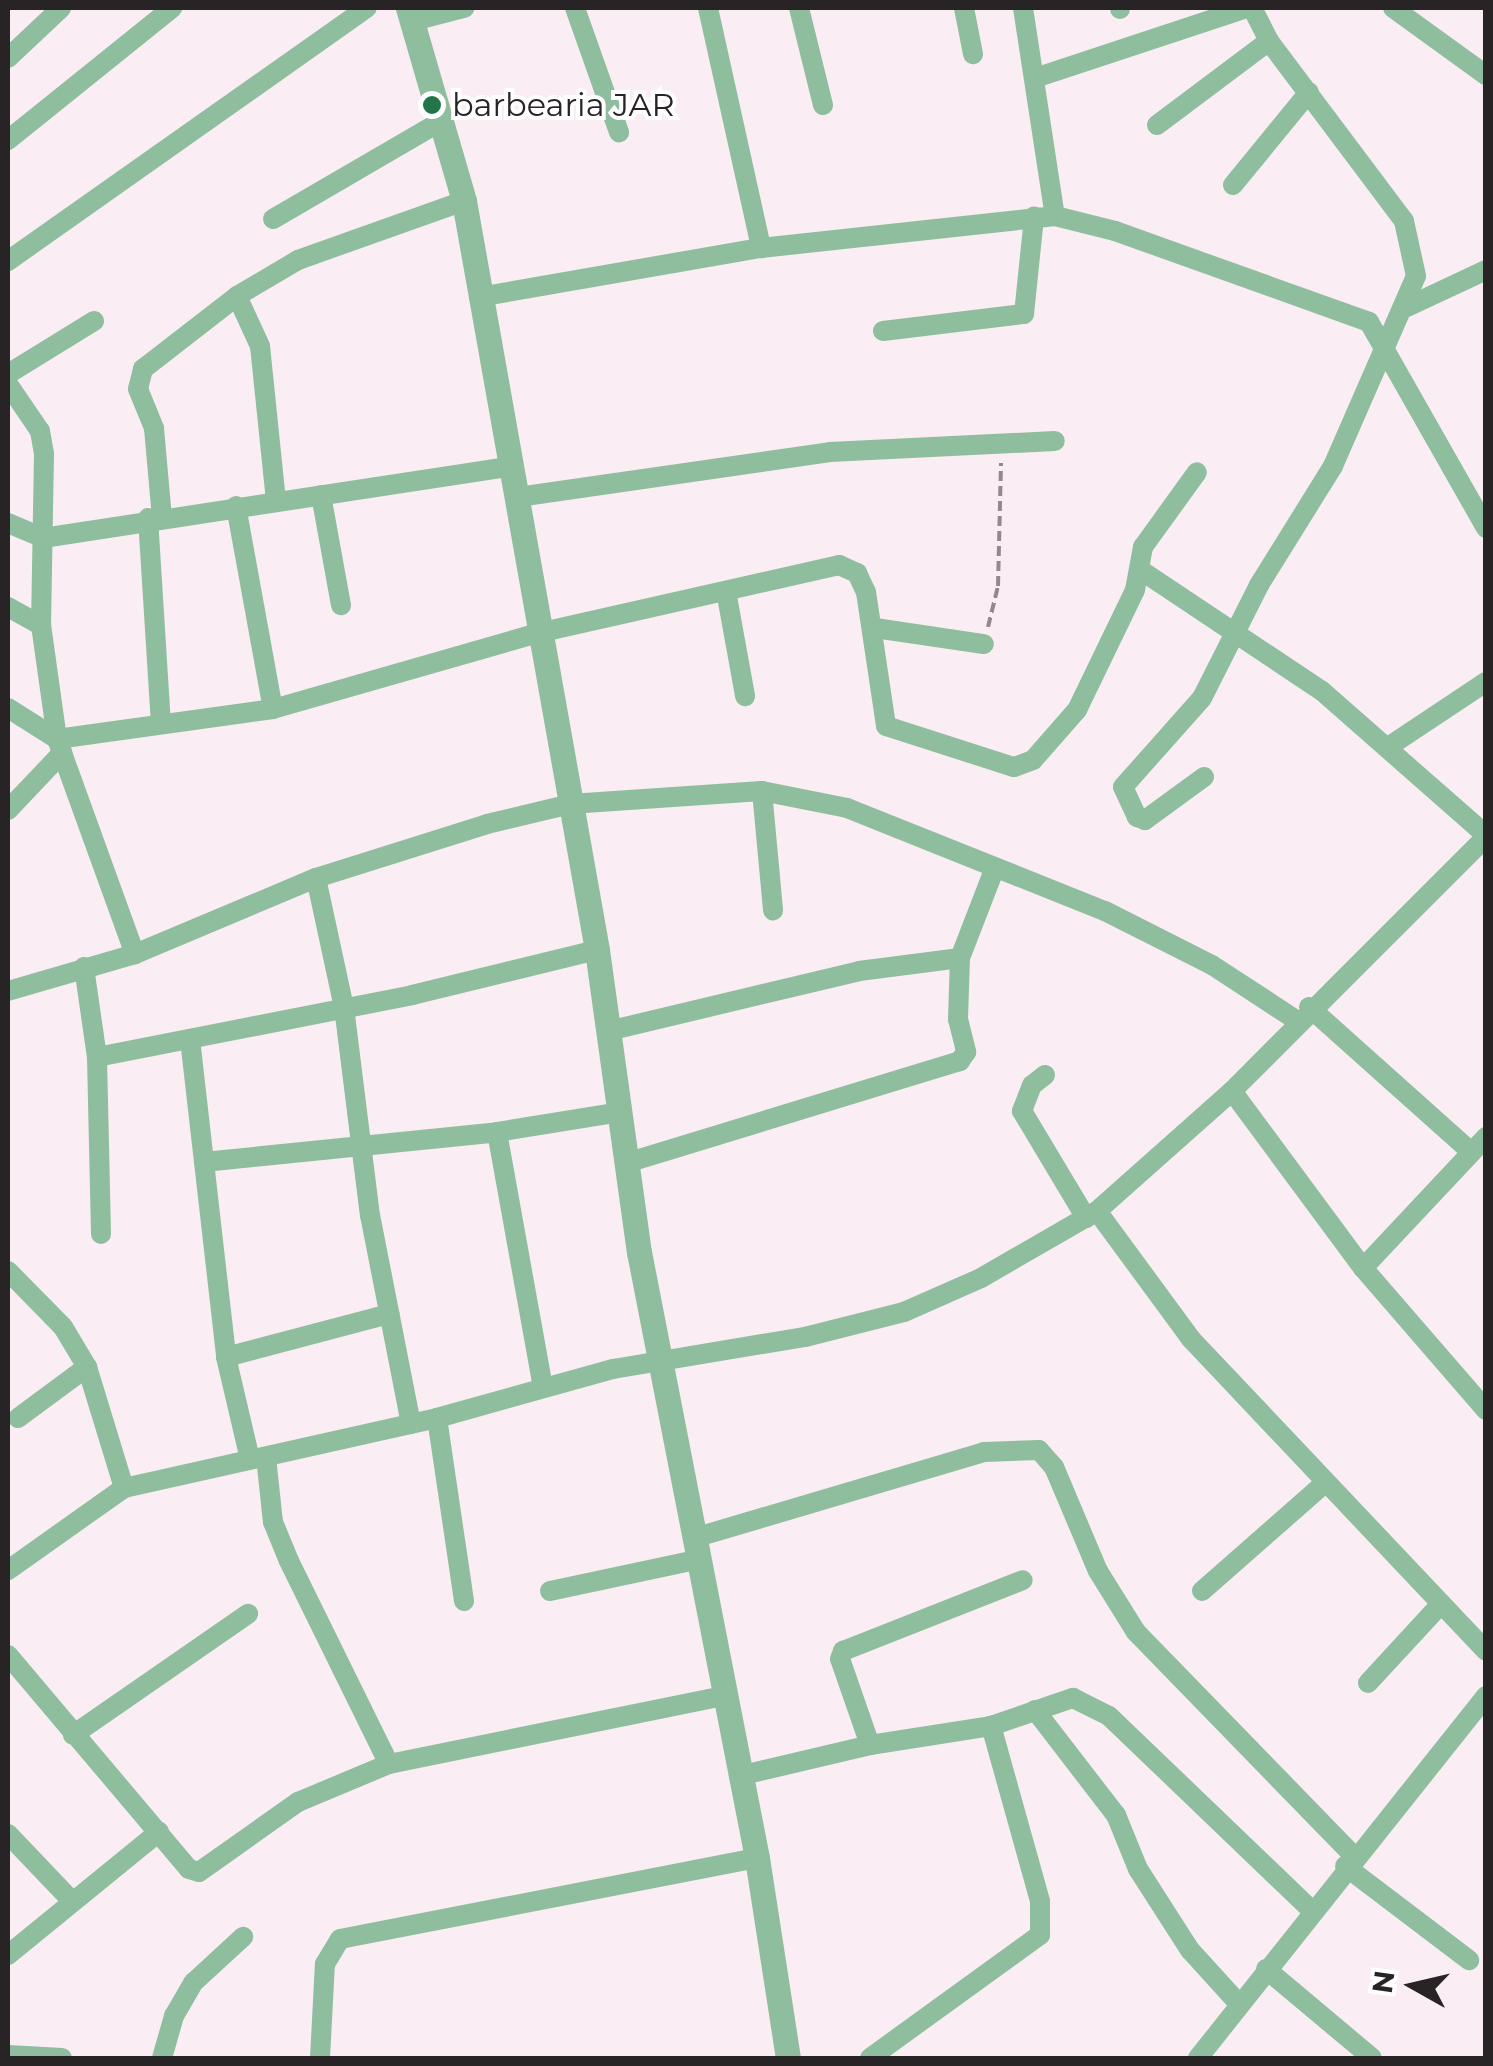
<!DOCTYPE html>
<html>
<head>
<meta charset="utf-8">
<style>
	body { margin:0 }
	#map { position:relative; width:1493px; height:2066px; overflow:hidden; background:#faedf3; font-family:Montserrat,sans-serif }
	div>[style] { position:absolute }
	.path>* { height:4px; margin-top:-2px; transform-origin:0; background:repeating-linear-gradient(90deg,#92898d 0 10px,transparent 0 15px) }
	.minor>* { height:20px; margin:-10px; padding:0 10px; transform-origin:10px; border-radius:10px; background:#8fbe9f }
	.tertiary>* { height:25px; margin:-12.5px; padding:0 12.5px; transform-origin:12.5px; border-radius:12.5px; background:#8fbe9f }
	.dots>* { width:28px; height:28px; translate:-50% -50%; box-sizing:border-box; border:5px solid #fff; border-radius:50% }
	span { translate:-50% -50%; white-space:nowrap; text-align:center; line-height:1.15; -webkit-text-stroke:8px #fff; paint-order:stroke }
	.poi-label { font-size:32px; color:#282325 }
	.left { translate:0 -50%; text-align:left }
	.frame { position:absolute; inset:0; border:10px solid #282325; pointer-events:none }
	.north { position:absolute; left:1363px; top:1936px; width:100px; height:100px; -webkit-text-stroke:8px #fff; paint-order:stroke; rotate:278deg; font-size:28px; font-weight:700; line-height:40px; text-align:center; color:#282325 }
	.north::after { content:''; display:block; margin:auto; width:35px; height:45px; background:#282325; clip-path:polygon(50% 0,100% 100%,50% 72%,0 100%) }
</style>
</head>
<body>
<div id="map">
	<div class="path">
		<i style="left:988px;top:627px;width:42px;rotate:-76.3deg"></i>
		<i style="left:998px;top:586px;width:123px;rotate:-88.6deg"></i>
	</div>
	<div class="minor">
		<i style="left:575px;top:8px;width:132px;rotate:70.5deg"></i>
		<i style="left:708px;top:8px;width:246px;rotate:77.5deg"></i>
		<i style="left:799px;top:8px;width:100px;rotate:76.1deg"></i>
		<i style="left:964px;top:8px;width:47px;rotate:78.9deg"></i>
		<i style="left:1023px;top:8px;width:210px;rotate:81.3deg"></i>
		<i style="left:1120px;top:8px;width:1px;rotate:90deg"></i>
		<i style="left:1393px;top:8px;width:115px;rotate:35.8deg"></i>
		<i style="left:413px;top:21px;width:53px;rotate:-14.3deg"></i>
		<i style="left:8px;top:58px;width:73px;rotate:-43.3deg"></i>
		<i style="left:1035px;top:78px;width:223px;rotate:-18.3deg"></i>
		<i style="left:1157px;top:125px;width:140px;rotate:-36.9deg"></i>
		<i style="left:8px;top:140px;width:211px;rotate:-38.8deg"></i>
		<i style="left:1233px;top:185px;width:120px;rotate:-50.7deg"></i>
		<i style="left:273px;top:219px;width:197px;rotate:-30.2deg"></i>
		<i style="left:8px;top:261px;width:439px;rotate:-35.2deg"></i>
		<i style="left:237px;top:296px;width:55px;rotate:65.3deg"></i>
		<i style="left:260px;top:346px;width:157px;rotate:84.1deg"></i>
		<i style="left:479px;top:297px;width:286px;rotate:-9.9deg"></i>
		<i style="left:761px;top:248px;width:296px;rotate:-6.2deg"></i>
		<i style="left:1055px;top:216px;width:62px;rotate:14deg"></i>
		<i style="left:1115px;top:231px;width:270px;rotate:19.7deg"></i>
		<i style="left:1369px;top:322px;width:237px;rotate:60.4deg"></i>
		<i style="left:1407px;top:307px;width:87px;rotate:-25.1deg"></i>
		<i style="left:883px;top:331px;width:142px;rotate:-6.9deg"></i>
		<i style="left:1024px;top:314px;width:98px;rotate:-84.1deg"></i>
		<i style="left:8px;top:374px;width:101px;rotate:-31.6deg"></i>
		<i style="left:8px;top:384px;width:57px;rotate:55.8deg"></i>
		<i style="left:40px;top:431px;width:23px;rotate:80deg"></i>
		<i style="left:44px;top:454px;width:171px;rotate:91deg"></i>
		<i style="left:41px;top:625px;width:115px;rotate:82deg"></i>
		<i style="left:57px;top:739px;width:229px;rotate:70.1deg"></i>
		<i style="left:321px;top:495px;width:112px;rotate:79.7deg"></i>
		<i style="left:518px;top:497px;width:315px;rotate:-8.2deg"></i>
		<i style="left:830px;top:452px;width:225px;rotate:-2.8deg"></i>
		<i style="left:236px;top:506px;width:206px;rotate:79.7deg"></i>
		<i style="left:148px;top:518px;width:204px;rotate:86.4deg"></i>
		<i style="left:162px;top:518px;width:90px;rotate:-95.1deg"></i>
		<i style="left:154px;top:428px;width:42px;rotate:-112.3deg"></i>
		<i style="left:138px;top:389px;width:21px;rotate:-76deg"></i>
		<i style="left:143px;top:369px;width:119px;rotate:-37.8deg"></i>
		<i style="left:237px;top:296px;width:71px;rotate:-30.5deg"></i>
		<i style="left:298px;top:260px;width:176px;rotate:-19.6deg"></i>
		<i style="left:8px;top:523px;width:38px;rotate:23deg"></i>
		<i style="left:43px;top:538px;width:474px;rotate:-8.7deg"></i>
		<i style="left:1142px;top:571px;width:216px;rotate:33.7deg"></i>
		<i style="left:1322px;top:691px;width:218px;rotate:41.3deg"></i>
		<i style="left:726px;top:591px;width:107px;rotate:79.7deg"></i>
		<i style="left:8px;top:607px;width:38px;rotate:29deg"></i>
		<i style="left:875px;top:628px;width:110px;rotate:8.4deg"></i>
		<i style="left:8px;top:708px;width:58px;rotate:32.3deg"></i>
		<i style="left:57px;top:739px;width:218px;rotate:-7.9deg"></i>
		<i style="left:273px;top:709px;width:276px;rotate:-16deg"></i>
		<i style="left:538px;top:633px;width:309px;rotate:-12.7deg"></i>
		<i style="left:839px;top:565px;width:20px;rotate:24deg"></i>
		<i style="left:857px;top:573px;width:21px;rotate:65deg"></i>
		<i style="left:866px;top:592px;width:135px;rotate:81.5deg"></i>
		<i style="left:886px;top:726px;width:134px;rotate:17.8deg"></i>
		<i style="left:1014px;top:767px;width:20px;rotate:-20deg"></i>
		<i style="left:1033px;top:760px;width:67px;rotate:-48.7deg"></i>
		<i style="left:1077px;top:710px;width:133px;rotate:-64.2deg"></i>
		<i style="left:1135px;top:590px;width:44px;rotate:-79.5deg"></i>
		<i style="left:1143px;top:547px;width:92px;rotate:-54.2deg"></i>
		<i style="left:1388px;top:747px;width:118px;rotate:-33.6deg"></i>
		<i style="left:1204px;top:777px;width:73px;rotate:143.9deg"></i>
		<i style="left:1145px;top:820px;width:9px;rotate:-159deg"></i>
		<i style="left:1137px;top:817px;width:33px;rotate:-115deg"></i>
		<i style="left:1123px;top:787px;width:119px;rotate:-48.4deg"></i>
		<i style="left:1202px;top:698px;width:127px;rotate:-63.2deg"></i>
		<i style="left:1259px;top:585px;width:140px;rotate:-58.1deg"></i>
		<i style="left:1333px;top:466px;width:207px;rotate:-66.4deg"></i>
		<i style="left:1416px;top:276px;width:56px;rotate:-102.3deg"></i>
		<i style="left:1404px;top:221px;width:225px;rotate:-126.9deg"></i>
		<i style="left:1269px;top:41px;width:37px;rotate:-117deg"></i>
		<i style="left:762px;top:791px;width:120px;rotate:84.7deg"></i>
		<i style="left:8px;top:810px;width:79px;rotate:-46.5deg"></i>
		<i style="left:316px;top:878px;width:132px;rotate:77.8deg"></i>
		<i style="left:344px;top:1007px;width:210px;rotate:82.9deg"></i>
		<i style="left:370px;top:1215px;width:213px;rotate:78.9deg"></i>
		<i style="left:960px;top:958px;width:94px;rotate:-68.9deg"></i>
		<i style="left:84px;top:967px;width:91px;rotate:81.8deg"></i>
		<i style="left:97px;top:1057px;width:177px;rotate:88.7deg"></i>
		<i style="left:8px;top:991px;width:132px;rotate:-16.2deg"></i>
		<i style="left:135px;top:954px;width:196px;rotate:-22.8deg"></i>
		<i style="left:316px;top:878px;width:179px;rotate:-17.5deg"></i>
		<i style="left:487px;top:824px;width:85px;rotate:-13.5deg"></i>
		<i style="left:570px;top:804px;width:192px;rotate:-3.9deg"></i>
		<i style="left:762px;top:791px;width:87px;rotate:11.3deg"></i>
		<i style="left:847px;top:808px;width:278px;rotate:21.8deg"></i>
		<i style="left:1105px;top:911px;width:120px;rotate:26.8deg"></i>
		<i style="left:1212px;top:965px;width:100px;rotate:33.2deg"></i>
		<i style="left:1309px;top:1007px;width:217px;rotate:41.8deg"></i>
		<i style="left:608px;top:1031px;width:258px;rotate:-13.4deg"></i>
		<i style="left:859px;top:971px;width:102px;rotate:-7.3deg"></i>
		<i style="left:960px;top:958px;width:61px;rotate:91.9deg"></i>
		<i style="left:958px;top:1019px;width:34px;rotate:76deg"></i>
		<i style="left:966px;top:1052px;width:11px;rotate:124deg"></i>
		<i style="left:960px;top:1061px;width:346px;rotate:163deg"></i>
		<i style="left:190px;top:1039px;width:320px;rotate:83.5deg"></i>
		<i style="left:226px;top:1357px;width:105px;rotate:76.8deg"></i>
		<i style="left:97px;top:1057px;width:321px;rotate:-11.1deg"></i>
		<i style="left:412px;top:995px;width:190px;rotate:-13.7deg"></i>
		<i style="left:1045px;top:1075px;width:16px;rotate:142deg"></i>
		<i style="left:1032px;top:1085px;width:28px;rotate:111deg"></i>
		<i style="left:1022px;top:1111px;width:125px;rotate:59.1deg"></i>
		<i style="left:1232px;top:1091px;width:220px;rotate:53.5deg"></i>
		<i style="left:1363px;top:1268px;width:188px;rotate:49.1deg"></i>
		<i style="left:497px;top:1132px;width:260px;rotate:79.8deg"></i>
		<i style="left:204px;top:1162px;width:295px;rotate:-5.8deg"></i>
		<i style="left:497px;top:1132px;width:126px;rotate:-9.2deg"></i>
		<i style="left:1097px;top:1211px;width:159px;rotate:53.7deg"></i>
		<i style="left:1191px;top:1339px;width:429px;rotate:46.6deg"></i>
		<i style="left:1363px;top:1268px;width:180px;rotate:-46.8deg"></i>
		<i style="left:8px;top:1271px;width:78px;rotate:45.5deg"></i>
		<i style="left:63px;top:1327px;width:47px;rotate:59deg"></i>
		<i style="left:87px;top:1367px;width:127px;rotate:73deg"></i>
		<i style="left:124px;top:1488px;width:142px;rotate:144.7deg"></i>
		<i style="left:226px;top:1357px;width:169px;rotate:-14.8deg"></i>
		<i style="left:18px;top:1418px;width:86px;rotate:-36.5deg"></i>
		<i style="left:437px;top:1418px;width:185px;rotate:81.6deg"></i>
		<i style="left:266px;top:1457px;width:65px;rotate:83.9deg"></i>
		<i style="left:273px;top:1522px;width:42px;rotate:67.7deg"></i>
		<i style="left:289px;top:1561px;width:226px;rotate:63.8deg"></i>
		<i style="left:124px;top:1488px;width:321px;rotate:-12.6deg"></i>
		<i style="left:437px;top:1418px;width:183px;rotate:-15.6deg"></i>
		<i style="left:613px;top:1369px;width:195px;rotate:-9.5deg"></i>
		<i style="left:805px;top:1337px;width:102px;rotate:-14.2deg"></i>
		<i style="left:904px;top:1312px;width:84px;rotate:-23.8deg"></i>
		<i style="left:981px;top:1278px;width:134px;rotate:-30deg"></i>
		<i style="left:1097px;top:1211px;width:181px;rotate:-41.6deg"></i>
		<i style="left:1232px;top:1091px;width:359px;rotate:-45deg"></i>
		<i style="left:694px;top:1538px;width:302px;rotate:-16.5deg"></i>
		<i style="left:984px;top:1452px;width:55px;rotate:-2.1deg"></i>
		<i style="left:1039px;top:1450px;width:23px;rotate:49deg"></i>
		<i style="left:1054px;top:1467px;width:113px;rotate:67.1deg"></i>
		<i style="left:1098px;top:1571px;width:72px;rotate:58.1deg"></i>
		<i style="left:1136px;top:1632px;width:313px;rotate:45.8deg"></i>
		<i style="left:550px;top:1591px;width:149px;rotate:-12deg"></i>
		<i style="left:1202px;top:1591px;width:165px;rotate:-41.3deg"></i>
		<i style="left:8px;top:1655px;width:280px;rotate:49.8deg"></i>
		<i style="left:189px;top:1869px;width:10px;rotate:17deg"></i>
		<i style="left:199px;top:1872px;width:121px;rotate:-35.3deg"></i>
		<i style="left:298px;top:1802px;width:99px;rotate:-22.7deg"></i>
		<i style="left:389px;top:1764px;width:340px;rotate:-11.5deg"></i>
		<i style="left:1368px;top:1683px;width:108px;rotate:-47.3deg"></i>
		<i style="left:1035px;top:1710px;width:133px;rotate:52.4deg"></i>
		<i style="left:1116px;top:1815px;width:58px;rotate:67.8deg"></i>
		<i style="left:1138px;top:1869px;width:96px;rotate:57.3deg"></i>
		<i style="left:1190px;top:1950px;width:74px;rotate:47.7deg"></i>
		<i style="left:73px;top:1735px;width:213px;rotate:-34.7deg"></i>
		<i style="left:870px;top:1745px;width:91px;rotate:-109.2deg"></i>
		<i style="left:840px;top:1659px;width:9px;rotate:-69deg"></i>
		<i style="left:843px;top:1651px;width:193px;rotate:-21.5deg"></i>
		<i style="left:739px;top:1776px;width:135px;rotate:-13.3deg"></i>
		<i style="left:870px;top:1745px;width:122px;rotate:-8.9deg"></i>
		<i style="left:991px;top:1726px;width:87px;rotate:-18.9deg"></i>
		<i style="left:1073px;top:1698px;width:40px;rotate:26.6deg"></i>
		<i style="left:1109px;top:1716px;width:279px;rotate:43.8deg"></i>
		<i style="left:8px;top:1834px;width:91px;rotate:46.3deg"></i>
		<i style="left:1345px;top:1866px;width:156px;rotate:37.2deg"></i>
		<i style="left:8px;top:1955px;width:195px;rotate:-39.2deg"></i>
		<i style="left:1266px;top:1969px;width:138px;rotate:40deg"></i>
		<i style="left:8px;top:2055px;width:54px;rotate:3.2deg"></i>
		<i style="left:162px;top:2058px;width:44px;rotate:-74.1deg"></i>
		<i style="left:174px;top:2016px;width:39px;rotate:-60deg"></i>
		<i style="left:194px;top:1982px;width:67px;rotate:-42.6deg"></i>
		<i style="left:320px;top:2058px;width:94px;rotate:-87deg"></i>
		<i style="left:325px;top:1964px;width:29px;rotate:-59deg"></i>
		<i style="left:340px;top:1939px;width:425px;rotate:-11deg"></i>
		<i style="left:870px;top:2058px;width:210px;rotate:-35.9deg"></i>
		<i style="left:1040px;top:1935px;width:34px;rotate:-90deg"></i>
		<i style="left:1040px;top:1901px;width:182px;rotate:-105.6deg"></i>
		<i style="left:1198px;top:2058px;width:463px;rotate:-51.5deg"></i>
	</div>
	<div class="tertiary">
		<i style="left:408px;top:8px;width:201px;rotate:73.8deg"></i>
		<i style="left:464px;top:201px;width:761px;rotate:79.93deg"></i>
		<i style="left:597px;top:950px;width:305px;rotate:82.1deg"></i>
		<i style="left:639px;top:1252px;width:617px;rotate:78.98deg"></i>
		<i style="left:757px;top:1858px;width:202px;rotate:81.2deg"></i>
	</div>
	<div class="dots">
		<i style="left:432px;top:105px;background:#217648"></i>
	</div>
	<div class="poi-label">
		<span class="left" style="left:452px;top:105px">barbearia JAR</span>
	</div>
	<div class="frame"></div>
	<div class="north">N</div>
</div>
</body>
</html>
